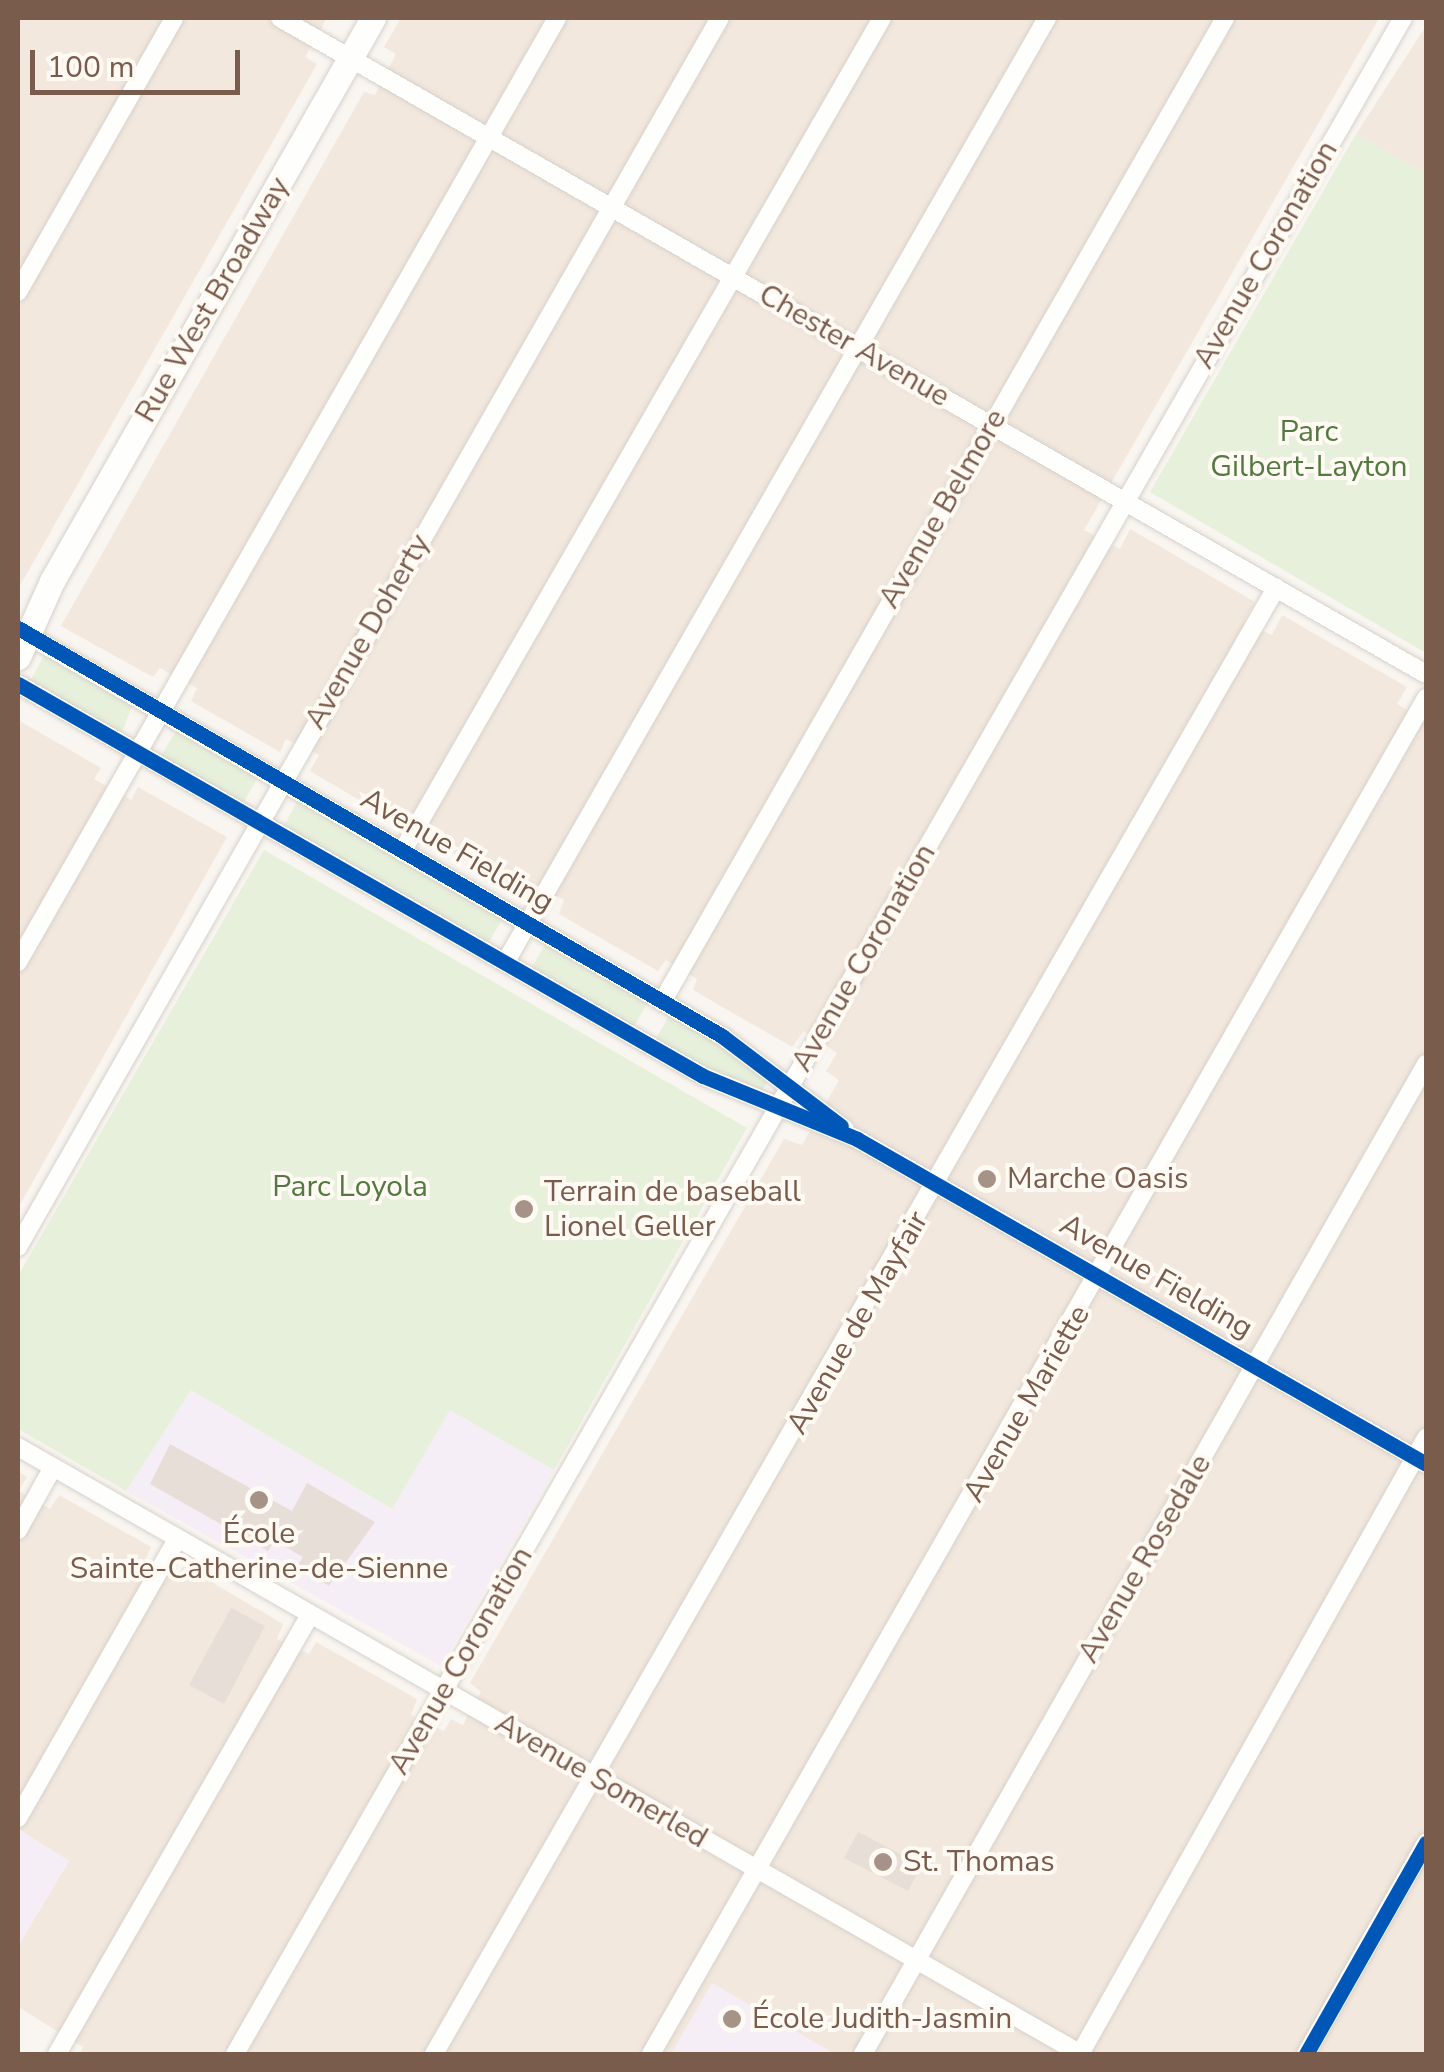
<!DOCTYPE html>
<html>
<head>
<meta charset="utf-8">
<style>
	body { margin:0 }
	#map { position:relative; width:1444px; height:2072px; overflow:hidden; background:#f9f5f0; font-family:"Nunito Sans",sans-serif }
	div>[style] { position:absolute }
	.residential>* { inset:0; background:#f2e8de }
	.education>* { inset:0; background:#f6eef6 }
	.green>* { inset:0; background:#e7f0db }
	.building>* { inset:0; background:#e6ded7 }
	.roads { filter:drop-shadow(0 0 2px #d7d1cb) drop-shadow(0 0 2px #d7d1cb) }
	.street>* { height:18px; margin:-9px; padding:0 9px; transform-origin:9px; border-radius:9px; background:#fefefd }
	.secondary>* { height:25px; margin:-12.5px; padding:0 12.5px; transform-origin:12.5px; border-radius:12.5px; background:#fefefd }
	.cycleway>* { height:15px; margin:-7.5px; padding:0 7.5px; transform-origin:7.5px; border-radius:7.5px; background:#0057b8 }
	.dots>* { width:28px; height:28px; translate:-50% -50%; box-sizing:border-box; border:5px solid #fffaf3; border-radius:50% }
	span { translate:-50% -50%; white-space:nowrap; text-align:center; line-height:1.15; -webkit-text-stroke:8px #fffaf3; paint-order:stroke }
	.street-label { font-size:30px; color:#7a5c4d }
	.park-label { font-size:30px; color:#537a41 }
	.poi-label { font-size:30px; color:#7a5c4d }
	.left { translate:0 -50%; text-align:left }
	.frame { position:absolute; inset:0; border:20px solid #7a5c4d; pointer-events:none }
	.scale { position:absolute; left:30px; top:50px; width:210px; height:45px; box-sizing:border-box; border:5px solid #7a5c4d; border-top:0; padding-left:12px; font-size:30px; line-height:35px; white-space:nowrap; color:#7a5c4d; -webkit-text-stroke:8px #fffaf3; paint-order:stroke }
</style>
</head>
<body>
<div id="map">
	<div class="residential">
		<i style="clip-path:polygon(18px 18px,327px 18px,305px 57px,317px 64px,18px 589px)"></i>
		<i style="clip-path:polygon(401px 18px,1379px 18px,1084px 530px,1120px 549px,1130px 529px,1255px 602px,1243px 623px,1272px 635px,1282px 615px,1407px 687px,1397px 704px,1426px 721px,1426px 2054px,80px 2054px,83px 2047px,18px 2007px,18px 1946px,69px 1861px,18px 1829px,18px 1471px,27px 1477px,19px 1491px,50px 1509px,59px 1495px,151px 1547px,145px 1561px,176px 1577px,184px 1566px,283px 1624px,277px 1639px,309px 1654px,316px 1642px,417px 1699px,411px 1715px,444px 1731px,451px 1719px,463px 1725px,481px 1692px,470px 1683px,784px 1139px,802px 1145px,839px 1080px,826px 1071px,837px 1053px,804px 1031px,792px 1047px,693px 990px,697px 979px,666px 960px,658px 971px,559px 914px,564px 900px,529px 882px,522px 893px,433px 841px,441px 830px,409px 811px,400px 824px,310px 771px,319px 755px,286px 739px,280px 752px,191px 701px,197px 688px,160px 668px,153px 677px,61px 626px,364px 92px,375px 95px,396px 54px,384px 47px)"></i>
		<i style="clip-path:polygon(1426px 26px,1426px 174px,1356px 134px)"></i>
		<i style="clip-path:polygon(18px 720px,101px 768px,94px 779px,131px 800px,138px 787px,227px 837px,18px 1208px)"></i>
	</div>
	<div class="education">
		<i style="clip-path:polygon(190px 1389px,391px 1509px,450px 1410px,554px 1470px,441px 1666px,126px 1491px)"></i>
		<i style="clip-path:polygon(18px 1829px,69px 1861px,18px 1946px)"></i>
		<i style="clip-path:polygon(712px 1983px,835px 2054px,671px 2054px)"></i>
	</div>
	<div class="green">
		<i style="clip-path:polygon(1356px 134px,1426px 174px,1426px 653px,1150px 492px)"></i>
		<i style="clip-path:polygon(45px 654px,133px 704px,121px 734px,29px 683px)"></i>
		<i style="clip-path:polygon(177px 730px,258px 777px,242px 805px,160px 757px)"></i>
		<i style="clip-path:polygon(298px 800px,503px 918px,487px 945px,283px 828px)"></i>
		<i style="clip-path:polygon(264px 850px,747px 1128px,554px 1470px,450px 1410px,392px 1509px,191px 1390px,126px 1491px,18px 1429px,18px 1276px)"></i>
		<i style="clip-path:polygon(546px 943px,649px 1000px,632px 1030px,531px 969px)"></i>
		<i style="clip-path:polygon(671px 1012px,769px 1078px,761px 1093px,654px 1043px)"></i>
	</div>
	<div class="building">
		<i style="clip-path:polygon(170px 1444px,292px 1511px,307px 1483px,375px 1522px,329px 1586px,297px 1567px,303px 1557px,275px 1541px,268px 1551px,150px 1484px)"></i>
		<i style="clip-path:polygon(231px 1608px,265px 1626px,224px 1704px,189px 1685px)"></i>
		<i style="clip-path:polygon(858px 1832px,922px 1865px,908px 1891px,844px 1858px)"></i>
	</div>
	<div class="roads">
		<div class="street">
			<i style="left:280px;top:18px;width:1320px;rotate:29.79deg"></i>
			<i style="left:18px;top:292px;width:315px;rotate:-60.3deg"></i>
			<i style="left:21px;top:631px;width:810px;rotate:30.02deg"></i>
			<i style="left:722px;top:1036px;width:154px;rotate:37.1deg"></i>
			<i style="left:18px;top:684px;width:789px;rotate:29.78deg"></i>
			<i style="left:703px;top:1076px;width:166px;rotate:22.2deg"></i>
			<i style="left:857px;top:1139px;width:655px;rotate:29.73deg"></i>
			<i style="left:402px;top:852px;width:962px;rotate:-60.08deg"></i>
			<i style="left:18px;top:962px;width:1087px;rotate:-60.27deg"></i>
			<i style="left:505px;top:963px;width:1089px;rotate:-60.16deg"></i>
			<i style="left:662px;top:1002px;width:1134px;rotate:-60.22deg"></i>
			<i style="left:18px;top:1247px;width:1415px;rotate:-60.27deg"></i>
			<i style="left:18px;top:1447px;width:1224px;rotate:29.73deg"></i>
			<i style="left:18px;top:1530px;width:72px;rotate:-60.9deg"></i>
			<i style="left:18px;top:1818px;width:321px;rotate:-60.3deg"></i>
			<i style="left:57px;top:2054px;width:507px;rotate:-60.04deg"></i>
			<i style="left:235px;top:2054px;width:2347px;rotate:-60.16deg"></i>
			<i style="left:434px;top:2054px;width:1691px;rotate:-60.13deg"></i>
			<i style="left:651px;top:2054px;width:1562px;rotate:-60.25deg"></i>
			<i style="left:863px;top:2054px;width:1139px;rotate:-60.37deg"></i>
			<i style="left:1080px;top:2054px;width:707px;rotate:-60.68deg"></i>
			<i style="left:1306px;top:2054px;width:243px;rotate:-60.4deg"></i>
		</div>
		<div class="secondary">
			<i style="left:18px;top:657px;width:83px;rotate:-65.9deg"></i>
			<i style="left:52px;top:581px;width:648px;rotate:-60.31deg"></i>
		</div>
	</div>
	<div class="cycleway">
		<i style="left:18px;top:628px;width:814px;rotate:30.09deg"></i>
		<i style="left:722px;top:1036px;width:149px;rotate:37.1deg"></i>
		<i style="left:18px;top:684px;width:789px;rotate:29.78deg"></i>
		<i style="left:703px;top:1076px;width:166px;rotate:22.2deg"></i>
		<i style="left:857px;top:1139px;width:655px;rotate:29.73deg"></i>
		<i style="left:1306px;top:2054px;width:243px;rotate:-60.4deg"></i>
	</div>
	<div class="dots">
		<i style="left:987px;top:1179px;background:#a69286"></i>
		<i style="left:524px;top:1209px;background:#a69286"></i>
		<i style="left:259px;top:1500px;background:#a69286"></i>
		<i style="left:883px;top:1862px;background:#a69286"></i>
		<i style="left:732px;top:2019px;background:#a69286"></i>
	</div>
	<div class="street-label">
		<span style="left:1266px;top:255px;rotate:-60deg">Avenue Coronation</span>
		<span style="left:213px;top:300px;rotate:-60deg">Rue West Broadway</span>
		<span style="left:854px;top:346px;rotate:30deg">Chester Avenue</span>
		<span style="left:943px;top:509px;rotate:-60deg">Avenue Belmore</span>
		<span style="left:368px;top:632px;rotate:-60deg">Avenue Doherty</span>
		<span style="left:457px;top:851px;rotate:30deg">Avenue Fielding</span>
		<span style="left:864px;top:958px;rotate:-60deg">Avenue Coronation</span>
		<span style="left:1156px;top:1277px;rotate:30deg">Avenue Fielding</span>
		<span style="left:858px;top:1323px;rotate:-60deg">Avenue de Mayfair</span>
		<span style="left:1027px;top:1404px;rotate:-60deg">Avenue Mariette</span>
		<span style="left:1145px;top:1559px;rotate:-60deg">Avenue Rosedale</span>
		<span style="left:461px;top:1661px;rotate:-60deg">Avenue Coronation</span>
		<span style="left:601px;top:1781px;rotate:30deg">Avenue Somerled</span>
	</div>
	<div class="park-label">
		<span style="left:1309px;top:449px">Parc<br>Gilbert-Layton</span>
		<span style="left:350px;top:1187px">Parc Loyola</span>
	</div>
	<div class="poi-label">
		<span class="left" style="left:1007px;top:1179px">Marche Oasis</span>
		<span class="left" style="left:544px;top:1209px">Terrain de baseball<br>Lionel Geller</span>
		<span style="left:259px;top:1551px">École<br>Sainte-Catherine-de-Sienne</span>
		<span class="left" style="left:903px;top:1862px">St. Thomas</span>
		<span class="left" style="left:752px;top:2019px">École Judith-Jasmin</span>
	</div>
	<div class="frame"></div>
	<div class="scale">100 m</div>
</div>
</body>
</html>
